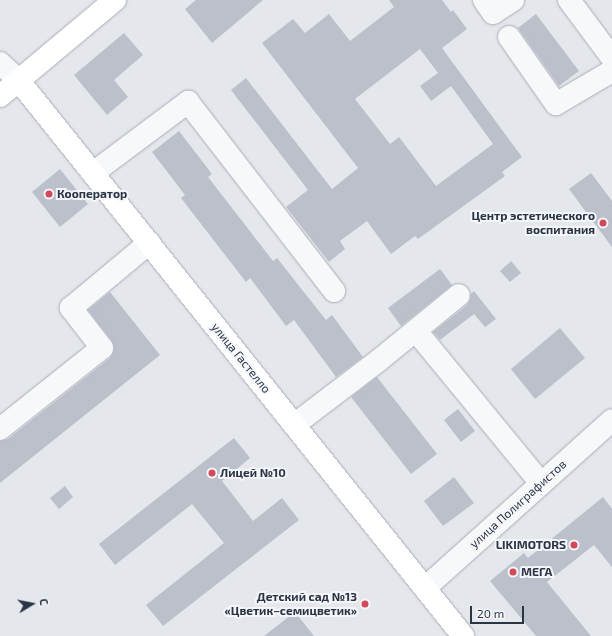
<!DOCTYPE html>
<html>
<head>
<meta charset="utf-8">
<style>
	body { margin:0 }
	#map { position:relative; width:612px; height:636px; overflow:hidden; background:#e4e7ec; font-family:"Exo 2",sans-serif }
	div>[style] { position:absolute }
	.building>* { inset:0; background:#bbc0ca }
	.roads { filter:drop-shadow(0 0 1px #a9aeb7) drop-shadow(0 0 1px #a9aeb7) }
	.minor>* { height:22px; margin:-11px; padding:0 11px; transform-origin:11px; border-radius:11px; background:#f7f8fa }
	.major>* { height:22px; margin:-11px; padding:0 11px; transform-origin:11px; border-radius:11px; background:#fff }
	.dots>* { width:11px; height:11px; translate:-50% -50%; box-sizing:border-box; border:2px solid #f4f6f9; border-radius:50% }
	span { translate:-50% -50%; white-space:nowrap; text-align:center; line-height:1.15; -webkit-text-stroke:4px #f4f6f9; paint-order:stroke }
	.poi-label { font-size:12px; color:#2b3445; font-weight:700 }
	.left { translate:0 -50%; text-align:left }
	.right { translate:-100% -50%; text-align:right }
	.street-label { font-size:12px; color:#2b3445 }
	.north { position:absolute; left:12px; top:584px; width:40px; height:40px; -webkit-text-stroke:3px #f4f6f9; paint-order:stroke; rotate:80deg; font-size:11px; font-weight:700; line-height:16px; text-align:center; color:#2b3445 }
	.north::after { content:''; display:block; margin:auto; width:14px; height:18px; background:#2b3445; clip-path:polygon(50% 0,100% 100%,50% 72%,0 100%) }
	.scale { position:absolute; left:470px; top:606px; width:54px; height:18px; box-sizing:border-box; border:2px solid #2b3445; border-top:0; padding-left:5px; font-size:12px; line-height:14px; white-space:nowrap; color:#2b3445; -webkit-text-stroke:3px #f4f6f9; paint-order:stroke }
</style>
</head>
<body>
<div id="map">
	<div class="building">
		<i style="clip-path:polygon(196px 0,263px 0,212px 43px,185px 9px)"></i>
		<i style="clip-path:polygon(evenodd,389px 0,442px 0,451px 12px,453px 10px,467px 29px,442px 48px,522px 157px,502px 172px,505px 176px,418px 239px,415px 236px,391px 254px,367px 221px,340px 241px,345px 249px,329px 262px,286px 207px,308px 190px,231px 90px,246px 78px,332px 189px,358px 168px,262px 43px,293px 19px,305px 33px,329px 14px,350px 41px,394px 7px,389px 0,420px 49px,438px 73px,420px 86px,431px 101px,451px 86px,493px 144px,436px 186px,399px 137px,390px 144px,355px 99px,420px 49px)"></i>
		<i style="clip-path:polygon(536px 14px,579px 71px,559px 86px,518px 28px)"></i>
		<i style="clip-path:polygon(124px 33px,143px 55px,114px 80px,128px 97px,107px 115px,74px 75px)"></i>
		<i style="clip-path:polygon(179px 131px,212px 174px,208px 177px,273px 261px,277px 258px,326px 320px,332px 315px,363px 357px,336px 377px,294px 320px,286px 326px,250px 278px,246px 282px,181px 198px,185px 195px,152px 152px)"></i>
		<i style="clip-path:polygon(60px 169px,88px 204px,60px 227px,32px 192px)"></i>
		<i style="clip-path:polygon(591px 173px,612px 201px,612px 247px,569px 189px)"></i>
		<i style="clip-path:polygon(511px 261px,521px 273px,510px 282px,500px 271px)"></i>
		<i style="clip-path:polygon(440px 269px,452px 285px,401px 326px,388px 308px)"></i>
		<i style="clip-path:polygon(474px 291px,496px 319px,485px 327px,474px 314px,440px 340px,433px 332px,467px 305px,470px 300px,471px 294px)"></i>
		<i style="clip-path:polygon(110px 292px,160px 355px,0 483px,0 441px,8px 439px,110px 358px,113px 353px,114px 347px,112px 341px,88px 310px)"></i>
		<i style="clip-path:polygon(560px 328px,585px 358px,535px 399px,511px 369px)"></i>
		<i style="clip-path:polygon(377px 377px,437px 454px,411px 474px,351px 397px)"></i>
		<i style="clip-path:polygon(458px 409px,475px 431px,461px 442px,444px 420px)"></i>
		<i style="clip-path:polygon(234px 438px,250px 458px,222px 481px,253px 521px,282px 498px,299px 520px,163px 626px,146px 605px,224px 543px,192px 504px,115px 565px,99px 544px)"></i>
		<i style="clip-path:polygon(454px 477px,474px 503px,443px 526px,424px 501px)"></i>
		<i style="clip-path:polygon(65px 486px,73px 497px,59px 509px,50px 498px)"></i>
		<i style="clip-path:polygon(603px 497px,612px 509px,612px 567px,594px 545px,547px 582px,591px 636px,536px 636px,490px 581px,524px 553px,528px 558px)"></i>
		<i style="clip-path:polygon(295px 612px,314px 636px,264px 636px)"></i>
	</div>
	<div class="roads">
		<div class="minor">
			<i style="left:484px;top:0;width:16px;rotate:55deg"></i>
			<i style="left:493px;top:13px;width:24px;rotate:-33deg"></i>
			<i style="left:569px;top:0;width:72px;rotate:53.4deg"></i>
			<i style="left:509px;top:37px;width:82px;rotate:55deg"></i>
			<i style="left:556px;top:104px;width:65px;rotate:-30.5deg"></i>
			<i style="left:0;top:63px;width:26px;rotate:43deg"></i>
			<i style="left:93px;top:173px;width:119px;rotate:-36.8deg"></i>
			<i style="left:188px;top:102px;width:239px;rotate:52.3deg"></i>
			<i style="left:416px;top:331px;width:197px;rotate:50.6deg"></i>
			<i style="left:294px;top:425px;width:106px;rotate:-37.3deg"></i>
			<i style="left:378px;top:361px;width:104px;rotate:-39.2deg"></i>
			<i style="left:0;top:429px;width:130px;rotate:-38.5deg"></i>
			<i style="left:102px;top:348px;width:51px;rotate:-127.8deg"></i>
			<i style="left:71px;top:308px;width:102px;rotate:-39.8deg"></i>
			<i style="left:425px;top:588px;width:251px;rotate:-41.9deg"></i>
		</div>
		<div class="major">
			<i style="left:19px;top:81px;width:711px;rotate:51.34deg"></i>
			<i style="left:0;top:96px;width:150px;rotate:-39.9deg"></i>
		</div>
	</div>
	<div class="dots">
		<i style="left:49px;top:194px;background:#d1495b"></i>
		<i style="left:603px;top:223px;background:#d1495b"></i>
		<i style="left:212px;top:473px;background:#d1495b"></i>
		<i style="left:574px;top:545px;background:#d1495b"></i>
		<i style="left:513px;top:572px;background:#d1495b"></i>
		<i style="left:365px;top:604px;background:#d1495b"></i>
	</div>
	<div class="poi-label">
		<span class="left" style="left:57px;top:194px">Кооператор</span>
		<span class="right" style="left:595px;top:223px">Центр эстетического<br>воспитания</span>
		<span class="left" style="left:220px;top:473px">Лицей №10</span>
		<span class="right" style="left:566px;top:545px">LIKIMOTORS</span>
		<span class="left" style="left:521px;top:572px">МЕГА</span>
		<span class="right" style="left:357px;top:604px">Детский сад №13<br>«Цветик–семицветик»</span>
	</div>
	<div class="street-label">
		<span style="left:241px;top:358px;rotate:51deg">улица Гастелло</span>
		<span style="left:518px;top:504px;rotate:-42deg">улица Полиграфистов</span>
	</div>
	<div class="north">С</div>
	<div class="scale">20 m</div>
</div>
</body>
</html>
